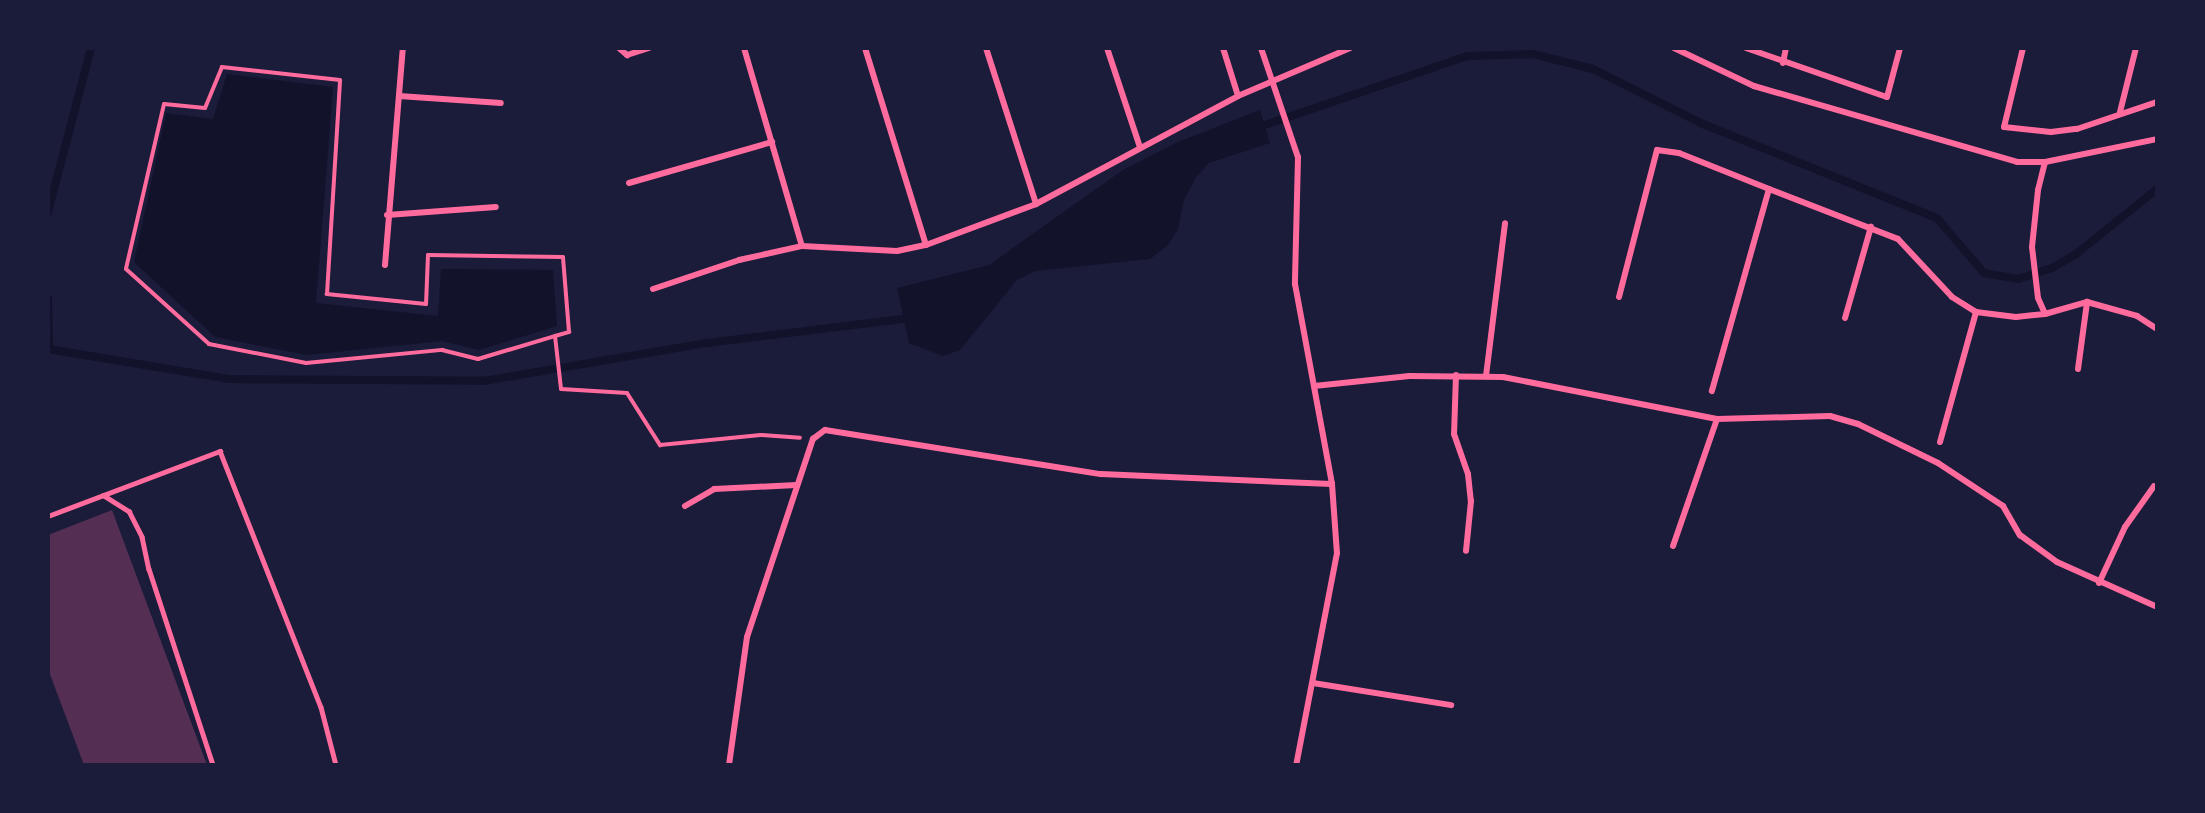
<!DOCTYPE html>
<html>
<head>
<meta charset="utf-8">
<style>
	body { margin:0 }
	#map { position:relative; width:2205px; height:813px; overflow:hidden; background:#1b1b3a; font-family:"Fira Sans Condensed",sans-serif }
	div>[style] { position:absolute }
	.water>* { inset:0; background:#12122b }
	.stream>* { height:8px; margin:-4px; padding:0 4px; transform-origin:4px; border-radius:4px; background:#12122b }
	.building>* { inset:0; background:#542f53 }
	.path>* { height:4px; margin:-2px; padding:0 2px; transform-origin:2px; border-radius:2px; background:#ff6b9d }
	.service>* { height:4.5px; margin:-2.25px; padding:0 2.25px; transform-origin:2.25px; border-radius:2.25px; background:#ff6b9d }
	.minor>* { height:6px; margin:-3px; padding:0 3px; transform-origin:3px; border-radius:3px; background:#ff6b9d }
	span { translate:-50% -50%; white-space:nowrap; text-align:center; line-height:1.15; -webkit-text-stroke:5px #1b1b3a; paint-order:stroke }
	.frame { position:absolute; inset:0; border:50px solid #1b1b3a; pointer-events:none }
</style>
</head>
<body>
<div id="map">
	<div class="water">
		<i style="clip-path:polygon(227px 74px,333px 87px,316px 303px,438px 316px,441px 269px,553px 270px,557px 326px,479px 350px,442px 341px,307px 355px,215px 337px,134px 262px,166px 113px,213px 119px)"></i>
		<i style="clip-path:polygon(1260px 110px,1270px 143px,1209px 163px,1196px 177px,1184px 200px,1178px 229px,1168px 245px,1150px 259px,1035px 271px,1017px 280px,960px 350px,943px 356px,909px 343px,897px 288px,989px 265px,1123px 170px,1178px 142px)"></i>
	</div>
	<div class="stream">
		<i style="left:1256px;top:128px;width:224px;rotate:-18.8deg"></i>
		<i style="left:1468px;top:56px;width:65px;rotate:-1.8deg"></i>
		<i style="left:1533px;top:54px;width:62px;rotate:14deg"></i>
		<i style="left:1593px;top:69px;width:123px;rotate:26.6deg"></i>
		<i style="left:1703px;top:124px;width:252px;rotate:21.9deg"></i>
		<i style="left:1937px;top:218px;width:72px;rotate:49.5deg"></i>
		<i style="left:1984px;top:273px;width:35px;rotate:10deg"></i>
		<i style="left:2018px;top:279px;width:36px;rotate:-18deg"></i>
		<i style="left:2052px;top:268px;width:28px;rotate:-30deg"></i>
		<i style="left:2076px;top:254px;width:104px;rotate:-38.7deg"></i>
		<i style="left:48px;top:212px;width:170px;rotate:-75.3deg"></i>
		<i style="left:48px;top:299px;width:50px;rotate:88.9deg"></i>
		<i style="left:48px;top:349px;width:183px;rotate:9.4deg"></i>
		<i style="left:229px;top:379px;width:255px;rotate:0.4deg"></i>
		<i style="left:484px;top:381px;width:226px;rotate:-9.7deg"></i>
		<i style="left:707px;top:343px;width:207px;rotate:-7deg"></i>
	</div>
	<div class="building">
		<i style="clip-path:polygon(112px 510px,207px 765px,84px 765px,48px 669px,48px 535px)"></i>
	</div>
	<div class="path">
		<i style="left:555px;top:336px;width:15px;rotate:-16deg"></i>
		<i style="left:569px;top:332px;width:75px;rotate:-94.6deg"></i>
		<i style="left:563px;top:257px;width:135px;rotate:-179.2deg"></i>
		<i style="left:428px;top:255px;width:49px;rotate:92.3deg"></i>
		<i style="left:426px;top:304px;width:100px;rotate:-174.2deg"></i>
		<i style="left:327px;top:294px;width:214px;rotate:-86.5deg"></i>
		<i style="left:340px;top:80px;width:119px;rotate:-173.7deg"></i>
		<i style="left:222px;top:67px;width:44px;rotate:112.5deg"></i>
		<i style="left:205px;top:108px;width:41px;rotate:-174.4deg"></i>
		<i style="left:164px;top:104px;width:169px;rotate:103deg"></i>
		<i style="left:126px;top:269px;width:112px;rotate:42.1deg"></i>
		<i style="left:209px;top:344px;width:99px;rotate:11.1deg"></i>
		<i style="left:306px;top:363px;width:137px;rotate:-5.5deg"></i>
		<i style="left:442px;top:350px;width:37px;rotate:14deg"></i>
		<i style="left:478px;top:359px;width:80px;rotate:-16.6deg"></i>
		<i style="left:555px;top:336px;width:53px;rotate:83.5deg"></i>
		<i style="left:561px;top:389px;width:66px;rotate:3.5deg"></i>
		<i style="left:627px;top:393px;width:62px;rotate:57.6deg"></i>
		<i style="left:660px;top:445px;width:101px;rotate:-5.7deg"></i>
		<i style="left:761px;top:435px;width:39px;rotate:4deg"></i>
	</div>
	<div class="service">
		<i style="left:103px;top:495px;width:31px;rotate:32deg"></i>
		<i style="left:129px;top:511px;width:29px;rotate:63deg"></i>
		<i style="left:142px;top:537px;width:33px;rotate:78deg"></i>
		<i style="left:149px;top:569px;width:206px;rotate:71.9deg"></i>
		<i style="left:48px;top:516px;width:184px;rotate:-20.7deg"></i>
		<i style="left:220px;top:451px;width:275px;rotate:68.5deg"></i>
		<i style="left:321px;top:707px;width:60px;rotate:75.5deg"></i>
	</div>
	<div class="minor">
		<i style="left:619px;top:48px;width:11px;rotate:41deg"></i>
		<i style="left:627px;top:55px;width:23px;rotate:-18deg"></i>
		<i style="left:744px;top:48px;width:206px;rotate:73.7deg"></i>
		<i style="left:865px;top:48px;width:206px;rotate:72.8deg"></i>
		<i style="left:986px;top:48px;width:164px;rotate:72.2deg"></i>
		<i style="left:1107px;top:48px;width:104px;rotate:71.6deg"></i>
		<i style="left:1223px;top:48px;width:50px;rotate:72.6deg"></i>
		<i style="left:1261px;top:48px;width:115px;rotate:71.3deg"></i>
		<i style="left:1298px;top:157px;width:127px;rotate:91.4deg"></i>
		<i style="left:1295px;top:284px;width:203px;rotate:79.5deg"></i>
		<i style="left:1332px;top:484px;width:69px;rotate:85.9deg"></i>
		<i style="left:1337px;top:553px;width:216px;rotate:100.9deg"></i>
		<i style="left:1674px;top:48px;width:89px;rotate:25.4deg"></i>
		<i style="left:1754px;top:86px;width:274px;rotate:16.1deg"></i>
		<i style="left:2017px;top:162px;width:28px"></i>
		<i style="left:2045px;top:162px;width:114px;rotate:-11.6deg"></i>
		<i style="left:1746px;top:48px;width:149px;rotate:19.2deg"></i>
		<i style="left:1887px;top:97px;width:51px;rotate:-75.1deg"></i>
		<i style="left:2023px;top:48px;width:81px;rotate:103.5deg"></i>
		<i style="left:2004px;top:127px;width:47px;rotate:6.1deg"></i>
		<i style="left:2051px;top:132px;width:26px;rotate:-7deg"></i>
		<i style="left:2077px;top:129px;width:84px;rotate:-18.6deg"></i>
		<i style="left:1783px;top:63px;width:15px;rotate:-79deg"></i>
		<i style="left:399px;top:96px;width:102px;rotate:3.9deg"></i>
		<i style="left:2120px;top:112px;width:66px;rotate:-76deg"></i>
		<i style="left:2045px;top:162px;width:29px;rotate:104deg"></i>
		<i style="left:2038px;top:190px;width:57px;rotate:96deg"></i>
		<i style="left:2032px;top:247px;width:51px;rotate:83.3deg"></i>
		<i style="left:2038px;top:298px;width:17px;rotate:66deg"></i>
		<i style="left:629px;top:183px;width:149px;rotate:-16deg"></i>
		<i style="left:1769px;top:189px;width:138px;rotate:21.2deg"></i>
		<i style="left:1898px;top:239px;width:79px;rotate:47deg"></i>
		<i style="left:1952px;top:297px;width:28px;rotate:32deg"></i>
		<i style="left:1976px;top:312px;width:40px;rotate:7.1deg"></i>
		<i style="left:2016px;top:317px;width:29px;rotate:-6deg"></i>
		<i style="left:2045px;top:314px;width:44px;rotate:-15.9deg"></i>
		<i style="left:2087px;top:302px;width:52px;rotate:15.6deg"></i>
		<i style="left:2137px;top:316px;width:24px;rotate:33deg"></i>
		<i style="left:387px;top:215px;width:109px;rotate:-4.2deg"></i>
		<i style="left:385px;top:265px;width:218px;rotate:-85.3deg"></i>
		<i style="left:653px;top:289px;width:91px;rotate:-18.6deg"></i>
		<i style="left:739px;top:260px;width:65px;rotate:-12.5deg"></i>
		<i style="left:802px;top:246px;width:95px;rotate:3deg"></i>
		<i style="left:897px;top:251px;width:30px;rotate:-12deg"></i>
		<i style="left:926px;top:245px;width:117px;rotate:-20.4deg"></i>
		<i style="left:1036px;top:204px;width:229px;rotate:-28.1deg"></i>
		<i style="left:1238px;top:96px;width:122px;rotate:-23.2deg"></i>
		<i style="left:1619px;top:297px;width:152px;rotate:-75.5deg"></i>
		<i style="left:1657px;top:150px;width:22px;rotate:8deg"></i>
		<i style="left:1679px;top:153px;width:97px;rotate:21.8deg"></i>
		<i style="left:1769px;top:189px;width:210px;rotate:105.8deg"></i>
		<i style="left:1845px;top:318px;width:95px;rotate:-74.1deg"></i>
		<i style="left:2078px;top:369px;width:68px;rotate:-82.3deg"></i>
		<i style="left:1456px;top:375px;width:59px;rotate:91.9deg"></i>
		<i style="left:1454px;top:434px;width:42px;rotate:70.7deg"></i>
		<i style="left:1468px;top:474px;width:27px;rotate:84deg"></i>
		<i style="left:1471px;top:501px;width:50px;rotate:95.7deg"></i>
		<i style="left:1486px;top:376px;width:154px;rotate:-82.9deg"></i>
		<i style="left:1314px;top:386px;width:96px;rotate:-6deg"></i>
		<i style="left:1409px;top:376px;width:94px;rotate:0.6deg"></i>
		<i style="left:1503px;top:377px;width:218px;rotate:11.1deg"></i>
		<i style="left:1717px;top:419px;width:113px;rotate:-1.5deg"></i>
		<i style="left:1830px;top:416px;width:29px;rotate:16deg"></i>
		<i style="left:1858px;top:424px;width:89px;rotate:26deg"></i>
		<i style="left:1938px;top:463px;width:78px;rotate:33.5deg"></i>
		<i style="left:2003px;top:506px;width:34px;rotate:60deg"></i>
		<i style="left:2020px;top:535px;width:46px;rotate:36.1deg"></i>
		<i style="left:2057px;top:562px;width:110px;rotate:24.2deg"></i>
		<i style="left:1940px;top:442px;width:135px;rotate:-74.5deg"></i>
		<i style="left:685px;top:506px;width:34px;rotate:-30deg"></i>
		<i style="left:714px;top:489px;width:82px;rotate:-2.8deg"></i>
		<i style="left:1673px;top:546px;width:134px;rotate:-70.9deg"></i>
		<i style="left:2099px;top:583px;width:62px;rotate:-65.1deg"></i>
		<i style="left:2125px;top:527px;width:50px;rotate:-54.7deg"></i>
		<i style="left:1313px;top:683px;width:140px;rotate:9.1deg"></i>
		<i style="left:729px;top:765px;width:129px;rotate:-82deg"></i>
		<i style="left:747px;top:637px;width:209px;rotate:-71.6deg"></i>
		<i style="left:813px;top:439px;width:15px;rotate:-37deg"></i>
		<i style="left:825px;top:430px;width:279px;rotate:9.1deg"></i>
		<i style="left:1101px;top:474px;width:231px;rotate:2.5deg"></i>
	</div>
	<div class="frame"></div>
</div>
</body>
</html>
